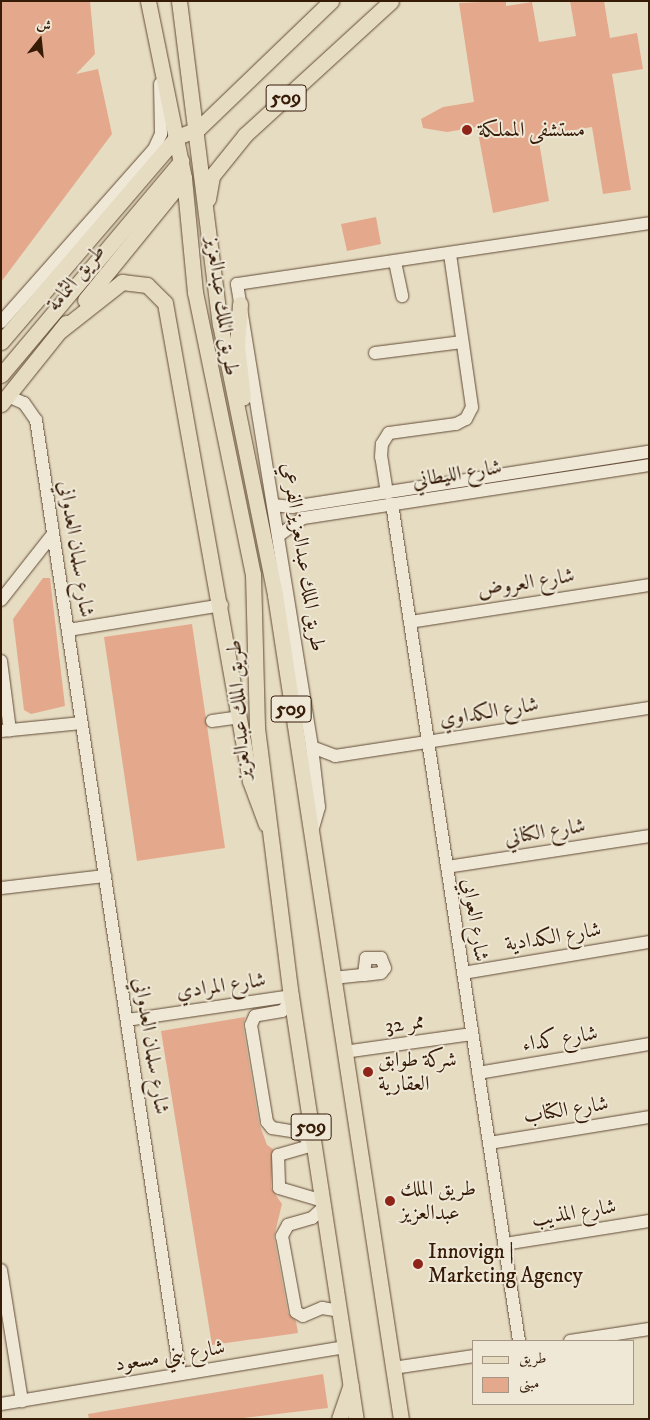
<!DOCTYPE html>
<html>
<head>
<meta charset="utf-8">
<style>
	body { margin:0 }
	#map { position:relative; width:650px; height:1420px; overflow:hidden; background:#e6dcc2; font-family:"IM FELL DW Pica",Amiri,serif }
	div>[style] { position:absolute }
	.building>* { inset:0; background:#e4a98c }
	.roads { filter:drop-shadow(0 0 1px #624b35) drop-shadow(0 0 1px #624b35) }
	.minor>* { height:12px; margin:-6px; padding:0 6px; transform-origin:6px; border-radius:6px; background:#efe8d7 }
	.major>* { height:15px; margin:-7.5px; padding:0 7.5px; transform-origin:7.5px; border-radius:7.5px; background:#e6dcc2 }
	.dots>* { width:14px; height:14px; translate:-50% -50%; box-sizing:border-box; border:2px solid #efe8d7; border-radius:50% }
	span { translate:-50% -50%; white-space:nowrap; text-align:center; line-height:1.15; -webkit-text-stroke:4px #efe8d7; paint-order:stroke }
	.shield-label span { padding:1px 4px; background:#efe8d7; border:1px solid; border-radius:4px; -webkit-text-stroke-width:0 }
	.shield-label { font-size:20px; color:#361b06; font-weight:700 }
	.poi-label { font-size:21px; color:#361b06 }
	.left { translate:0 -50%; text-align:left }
	.street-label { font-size:21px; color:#361b06 }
	.frame { position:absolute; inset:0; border:2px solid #361b06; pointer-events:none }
	.legend { position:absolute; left:472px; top:1340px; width:162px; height:65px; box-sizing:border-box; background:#efe8d7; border:1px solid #a59683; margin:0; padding:6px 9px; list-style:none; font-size:15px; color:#361b06 }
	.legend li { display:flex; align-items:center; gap:10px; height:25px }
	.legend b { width:25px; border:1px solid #a59683 }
	.north { position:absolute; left:15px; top:15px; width:50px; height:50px; -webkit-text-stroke:4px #efe8d7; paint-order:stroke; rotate:16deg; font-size:14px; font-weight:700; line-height:20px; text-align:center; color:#361b06 }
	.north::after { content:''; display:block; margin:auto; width:18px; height:22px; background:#361b06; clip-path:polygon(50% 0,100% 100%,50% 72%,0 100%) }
</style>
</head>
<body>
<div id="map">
	<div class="building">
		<i style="clip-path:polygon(1px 1px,90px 1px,95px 54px,76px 74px,98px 69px,112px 134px,1px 282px)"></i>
		<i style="clip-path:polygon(506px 1px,506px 6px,532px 2px,539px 42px,576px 36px,570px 1px,604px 1px,610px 38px,637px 33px,643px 69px,612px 74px,631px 190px,603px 194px,592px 127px,538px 136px,549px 201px,493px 213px,477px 127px,447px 132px,423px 128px,421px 119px,443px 107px,474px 102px,459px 3px)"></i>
		<i style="clip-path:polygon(376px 217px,381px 244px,347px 251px,341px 224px)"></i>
		<i style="clip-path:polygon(43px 578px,50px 578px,65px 706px,31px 714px,24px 710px,13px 619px)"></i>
		<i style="clip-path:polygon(192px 624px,225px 848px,137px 861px,104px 637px)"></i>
		<i style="clip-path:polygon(245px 1017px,243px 1026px,259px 1123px,267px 1145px,273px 1149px,271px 1188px,282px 1204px,274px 1237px,288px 1313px,296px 1321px,298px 1333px,212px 1345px,161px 1031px)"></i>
		<i style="clip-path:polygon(323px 1374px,328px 1408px,235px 1419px,89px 1419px,88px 1414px)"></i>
	</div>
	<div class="roads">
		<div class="minor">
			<i style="left:395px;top:262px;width:35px;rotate:78deg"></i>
			<i style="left:1px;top:322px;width:231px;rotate:-48.5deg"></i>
			<i style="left:154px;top:149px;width:17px;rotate:-65deg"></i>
			<i style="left:161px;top:134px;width:50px;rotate:-91.1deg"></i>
			<i style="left:375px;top:353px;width:88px;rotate:-7.2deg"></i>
			<i style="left:8px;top:396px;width:17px;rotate:24deg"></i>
			<i style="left:24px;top:403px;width:21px;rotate:55deg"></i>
			<i style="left:36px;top:420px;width:965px;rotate:81.42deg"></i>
			<i style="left:387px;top:493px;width:36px;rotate:-99deg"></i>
			<i style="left:381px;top:457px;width:13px;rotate:-86deg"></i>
			<i style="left:382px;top:444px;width:13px;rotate:-58deg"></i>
			<i style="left:389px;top:433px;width:68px;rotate:-7.7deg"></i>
			<i style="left:456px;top:424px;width:11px;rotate:-27deg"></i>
			<i style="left:466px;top:419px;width:13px;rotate:-63deg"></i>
			<i style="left:472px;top:407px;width:155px;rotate:-98.2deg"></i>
			<i style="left:392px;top:504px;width:847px;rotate:81.37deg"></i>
			<i style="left:273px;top:505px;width:19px;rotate:6deg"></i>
			<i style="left:292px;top:507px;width:361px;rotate:-8.8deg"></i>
			<i style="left:278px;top:536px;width:31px;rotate:-36deg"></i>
			<i style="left:303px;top:518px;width:350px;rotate:-8.7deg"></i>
			<i style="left:1px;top:600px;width:84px;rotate:-51.8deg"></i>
			<i style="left:410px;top:622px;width:242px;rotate:-8.8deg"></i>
			<i style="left:68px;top:630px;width:156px;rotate:-9.2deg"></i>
			<i style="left:1px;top:661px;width:70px;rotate:82.6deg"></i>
			<i style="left:212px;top:721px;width:27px;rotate:-8deg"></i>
			<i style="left:1px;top:731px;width:81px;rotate:-5.6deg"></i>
			<i style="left:312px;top:747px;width:25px;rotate:21deg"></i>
			<i style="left:335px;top:756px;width:318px;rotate:-8.7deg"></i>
			<i style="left:311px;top:835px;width:29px;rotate:-74deg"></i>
			<i style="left:319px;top:807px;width:60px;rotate:-96.7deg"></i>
			<i style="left:312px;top:747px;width:469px;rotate:-99.2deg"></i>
			<i style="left:237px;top:284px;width:416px;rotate:-8.4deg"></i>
			<i style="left:447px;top:867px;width:204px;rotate:-8.7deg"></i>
			<i style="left:1px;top:888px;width:105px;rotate:-6.6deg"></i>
			<i style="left:463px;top:973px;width:189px;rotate:-9.5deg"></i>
			<i style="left:333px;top:978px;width:31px;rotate:-6deg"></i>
			<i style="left:364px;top:975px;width:17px;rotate:-7deg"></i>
			<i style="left:381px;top:973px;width:6px;rotate:-51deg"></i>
			<i style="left:385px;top:968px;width:11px;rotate:-112deg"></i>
			<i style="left:381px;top:958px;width:15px;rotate:180deg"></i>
			<i style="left:366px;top:958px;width:17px;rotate:97deg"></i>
			<i style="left:292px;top:1001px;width:14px;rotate:135deg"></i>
			<i style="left:282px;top:1011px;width:27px;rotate:170deg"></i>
			<i style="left:255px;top:1016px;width:10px;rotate:114deg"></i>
			<i style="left:251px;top:1025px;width:98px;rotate:80.6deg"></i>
			<i style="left:267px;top:1122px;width:8px;rotate:50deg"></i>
			<i style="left:272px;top:1128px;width:26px;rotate:9deg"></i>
			<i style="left:298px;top:1132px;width:19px;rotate:36deg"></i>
			<i style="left:127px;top:1020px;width:166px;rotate:-8.3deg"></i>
			<i style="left:344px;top:1052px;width:129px;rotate:-8deg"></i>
			<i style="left:478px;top:1073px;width:173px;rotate:-9.6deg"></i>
			<i style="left:489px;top:1143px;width:162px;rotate:-9.2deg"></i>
			<i style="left:313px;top:1145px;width:36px;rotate:164deg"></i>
			<i style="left:278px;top:1155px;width:33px;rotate:88deg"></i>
			<i style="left:279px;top:1188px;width:46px;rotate:16.5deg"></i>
			<i style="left:324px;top:1207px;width:16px;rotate:137deg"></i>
			<i style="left:312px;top:1218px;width:25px;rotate:164deg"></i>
			<i style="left:288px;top:1225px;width:13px;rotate:119deg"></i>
			<i style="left:282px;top:1236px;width:77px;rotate:79.6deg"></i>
			<i style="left:296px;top:1312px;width:8px;rotate:30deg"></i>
			<i style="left:303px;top:1316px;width:21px;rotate:-23deg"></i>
			<i style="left:322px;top:1308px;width:18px;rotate:9deg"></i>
			<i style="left:505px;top:1244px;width:146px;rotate:-9.1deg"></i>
			<i style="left:1px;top:1270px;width:133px;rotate:80.9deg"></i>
			<i style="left:570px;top:1341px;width:80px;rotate:-8.6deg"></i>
			<i style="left:393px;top:1368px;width:82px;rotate:-8.4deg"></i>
			<i style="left:1px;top:1404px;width:349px;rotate:-9.4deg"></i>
		</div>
		<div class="major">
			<i style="left:148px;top:1px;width:181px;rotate:78.5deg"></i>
			<i style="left:184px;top:178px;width:115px;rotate:84.5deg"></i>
			<i style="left:195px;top:292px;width:288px;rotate:78.4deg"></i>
			<i style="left:253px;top:574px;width:154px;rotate:88.5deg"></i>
			<i style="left:257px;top:728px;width:270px;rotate:82.8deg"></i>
			<i style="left:291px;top:996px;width:428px;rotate:81.3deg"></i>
			<i style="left:179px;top:1px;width:326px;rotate:82.8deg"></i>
			<i style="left:220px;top:324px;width:277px;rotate:78.5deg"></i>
			<i style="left:275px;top:595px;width:834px;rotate:81.31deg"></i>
			<i style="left:208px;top:199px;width:23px;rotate:-80deg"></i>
			<i style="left:212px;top:176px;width:53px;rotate:-51.2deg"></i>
			<i style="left:245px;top:135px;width:198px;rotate:-42.5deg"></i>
			<i style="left:85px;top:300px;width:157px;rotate:-50.9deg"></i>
			<i style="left:240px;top:304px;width:42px;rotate:94.1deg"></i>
			<i style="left:237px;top:346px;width:52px;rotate:83.4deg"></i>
			<i style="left:61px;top:330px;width:78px;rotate:-38.2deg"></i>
			<i style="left:122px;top:282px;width:25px;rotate:7deg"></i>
			<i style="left:147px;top:285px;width:25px;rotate:45deg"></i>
			<i style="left:165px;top:303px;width:485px;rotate:79.9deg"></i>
			<i style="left:250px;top:781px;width:46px;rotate:69.6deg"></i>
			<i style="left:1px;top:342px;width:270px;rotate:-49.4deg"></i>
			<i style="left:177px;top:137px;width:22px;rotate:-21deg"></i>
			<i style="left:198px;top:129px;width:185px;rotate:-43.9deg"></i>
			<i style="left:1px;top:375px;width:280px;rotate:-49.9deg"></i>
			<i style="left:1px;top:404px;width:104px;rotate:-51.3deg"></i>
			<i style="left:339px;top:1419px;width:36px;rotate:-71deg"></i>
		</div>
	</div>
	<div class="dots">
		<i style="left:467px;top:130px;background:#8f2418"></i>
		<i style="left:368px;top:1072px;background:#8f2418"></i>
		<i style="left:390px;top:1201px;background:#8f2418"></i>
		<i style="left:418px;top:1264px;background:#8f2418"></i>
	</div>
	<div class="shield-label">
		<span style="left:286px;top:98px">509</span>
		<span style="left:291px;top:709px">509</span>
		<span style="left:311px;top:1127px">509</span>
	</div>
	<div class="poi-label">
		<span class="left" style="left:478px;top:130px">مستشفى المملكة</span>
		<span class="left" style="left:378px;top:1072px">شركة طوابق<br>العقارية</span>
		<span class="left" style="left:400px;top:1201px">طريق الملك<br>عبدالعزيز</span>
		<span class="left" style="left:428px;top:1264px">Innovign |<br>Marketing Agency</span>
	</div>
	<div class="street-label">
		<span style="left:76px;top:278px;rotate:-51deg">طريق الثمامة</span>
		<span style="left:222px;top:306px;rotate:82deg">طريق الملك عبدالعزيز</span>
		<span style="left:457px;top:474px;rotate:-9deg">شارع الليطاني</span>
		<span style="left:76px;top:549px;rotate:81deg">شارع سلمان العدواني</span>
		<span style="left:303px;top:557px;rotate:81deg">طريق الملك عبدالعزيز الفرعي</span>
		<span style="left:526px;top:583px;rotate:-9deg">شارع العروض</span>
		<span style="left:239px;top:710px;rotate:-94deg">طريق الملك عبدالعزيز</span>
		<span style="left:489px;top:712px;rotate:-9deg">شارع الكداوي</span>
		<span style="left:545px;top:832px;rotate:-9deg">شارع الكناني</span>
		<span style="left:475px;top:920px;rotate:81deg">شارع العوابي</span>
		<span style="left:553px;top:937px;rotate:-9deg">شارع الكدادية</span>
		<span style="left:221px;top:986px;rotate:-8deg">شارع المرادي</span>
		<span style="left:405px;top:1024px;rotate:-8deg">ممر 32</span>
		<span style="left:560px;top:1039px;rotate:-9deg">شارع كداء</span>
		<span style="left:151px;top:1046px;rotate:81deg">شارع سلمان العدواني</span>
		<span style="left:566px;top:1110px;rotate:-9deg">شارع الكتاب</span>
		<span style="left:574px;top:1213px;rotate:-9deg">شارع المذيب</span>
		<span style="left:170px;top:1356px;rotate:-9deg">شارع بني مسعود</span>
	</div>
	<div class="frame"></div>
	<ul class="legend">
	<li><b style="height:6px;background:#e6dcc2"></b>طريق</li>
	<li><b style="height:14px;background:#e4a98c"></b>مبنى</li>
	</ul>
	<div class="north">ش</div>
</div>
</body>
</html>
